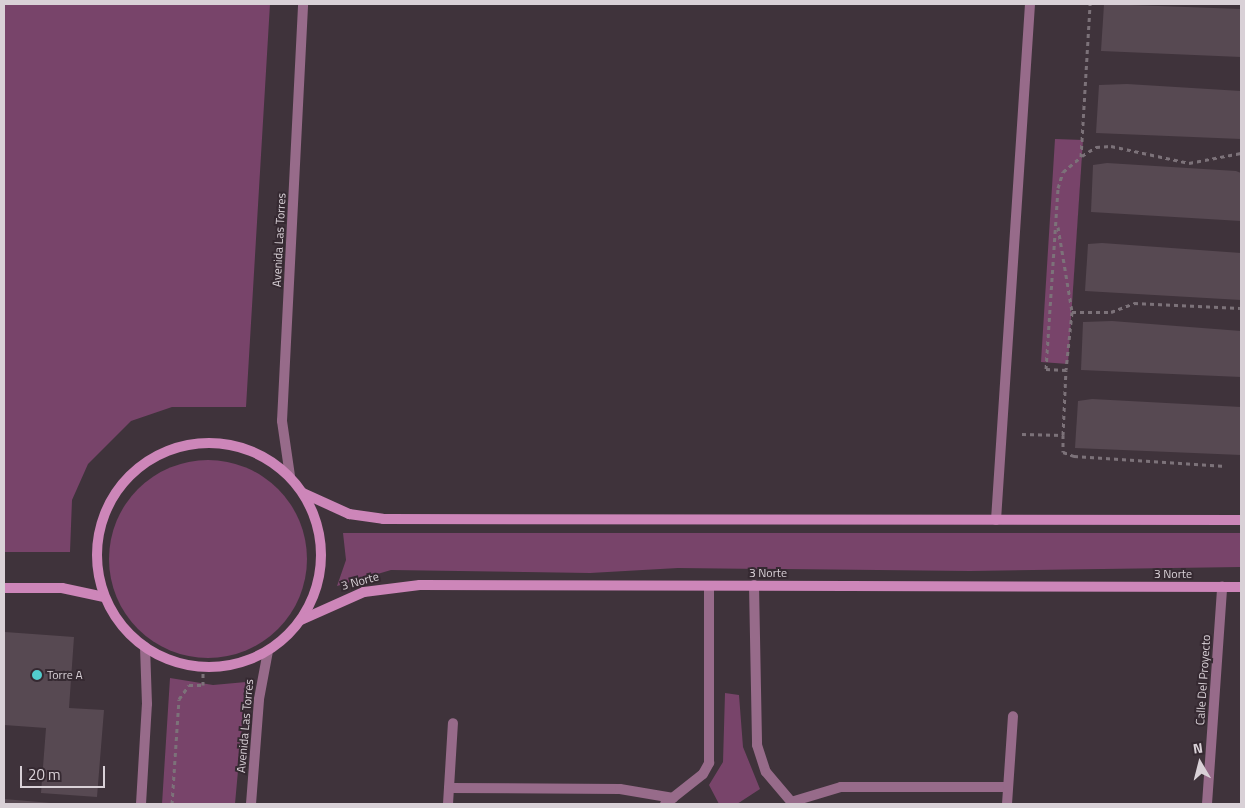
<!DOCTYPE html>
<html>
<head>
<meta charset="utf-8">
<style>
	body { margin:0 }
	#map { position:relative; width:1245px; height:808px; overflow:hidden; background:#3f333b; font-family:"Titillium Web",sans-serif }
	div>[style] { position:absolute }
	.green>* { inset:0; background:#78446a }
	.round { border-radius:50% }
	.building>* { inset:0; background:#574952 }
	.path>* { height:3px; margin-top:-1.5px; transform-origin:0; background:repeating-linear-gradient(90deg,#7c7279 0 4px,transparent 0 8px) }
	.lane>* { height:10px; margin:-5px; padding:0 5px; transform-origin:5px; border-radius:5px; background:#976b8a }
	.street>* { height:10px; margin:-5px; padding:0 5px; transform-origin:5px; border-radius:5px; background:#976b8a }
	.secondary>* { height:10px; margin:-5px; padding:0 5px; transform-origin:5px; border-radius:5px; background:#cd86b9 }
	.secondary>.ring { margin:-5px; padding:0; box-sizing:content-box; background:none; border:10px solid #cd86b9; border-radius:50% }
	.dots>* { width:14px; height:14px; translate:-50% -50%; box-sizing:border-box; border:2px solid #352931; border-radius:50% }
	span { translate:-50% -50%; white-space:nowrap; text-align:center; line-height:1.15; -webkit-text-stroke:4px #352931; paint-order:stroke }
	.street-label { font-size:12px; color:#d9d1d7 }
	.poi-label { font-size:12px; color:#d9d1d7 }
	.left { translate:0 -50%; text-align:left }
	.frame { position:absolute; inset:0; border:5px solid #d9d1d7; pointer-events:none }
	.north { position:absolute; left:1175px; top:738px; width:50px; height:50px; -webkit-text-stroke:4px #352931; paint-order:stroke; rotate:352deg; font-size:14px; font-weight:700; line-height:20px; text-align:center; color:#d9d1d7 }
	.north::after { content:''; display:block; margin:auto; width:18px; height:22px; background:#d9d1d7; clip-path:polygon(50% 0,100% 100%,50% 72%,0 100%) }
	.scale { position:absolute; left:20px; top:766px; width:85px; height:22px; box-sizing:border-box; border:2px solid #d9d1d7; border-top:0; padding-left:6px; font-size:15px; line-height:18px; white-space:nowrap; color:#d9d1d7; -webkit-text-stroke:4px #352931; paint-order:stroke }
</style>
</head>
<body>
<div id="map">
	<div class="green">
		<i style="clip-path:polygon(4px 4px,270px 4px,246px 407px,172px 407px,131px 421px,88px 464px,72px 500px,70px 552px,4px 552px)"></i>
		<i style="clip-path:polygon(1055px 139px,1083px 140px,1068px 364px,1041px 362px)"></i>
		<i class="round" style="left:109px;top:460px;width:198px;height:198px"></i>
		<i style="clip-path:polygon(343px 533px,1241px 533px,1241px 567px,970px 571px,678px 568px,590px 573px,391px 570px,337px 586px,346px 560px)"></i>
		<i style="clip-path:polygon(170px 678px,213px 685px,246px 682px,235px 804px,162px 804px)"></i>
		<i style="clip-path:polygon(725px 693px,739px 695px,743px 747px,760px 789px,737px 804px,719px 804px,709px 785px,723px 762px)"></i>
	</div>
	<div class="building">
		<i style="clip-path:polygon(1104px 4px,1241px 9px,1241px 57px,1101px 51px)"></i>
		<i style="clip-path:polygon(1127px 84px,1241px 91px,1241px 139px,1096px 133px,1099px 85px)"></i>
		<i style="clip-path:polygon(1107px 163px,1236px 171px,1241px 173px,1241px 221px,1091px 212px,1093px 165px)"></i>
		<i style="clip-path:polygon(1102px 243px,1241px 253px,1241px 300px,1085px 291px,1088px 244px)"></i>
		<i style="clip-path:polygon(1112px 321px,1241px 331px,1241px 377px,1081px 370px,1083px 322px)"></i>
		<i style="clip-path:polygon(1092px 399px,1241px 407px,1241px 455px,1075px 448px,1078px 401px)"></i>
		<i style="clip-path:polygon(5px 632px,74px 637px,69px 708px,104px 710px,97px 797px,41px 793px,46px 728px,4px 725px)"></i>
		<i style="clip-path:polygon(4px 799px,51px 803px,51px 804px,4px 804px)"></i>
	</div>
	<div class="path">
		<i style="left:1082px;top:156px;width:17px;rotate:-33deg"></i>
		<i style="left:1096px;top:147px;width:15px;rotate:-4deg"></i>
		<i style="left:1111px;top:146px;width:80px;rotate:12.3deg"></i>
		<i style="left:1189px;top:163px;width:53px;rotate:-10.9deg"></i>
		<i style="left:1058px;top:227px;width:86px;rotate:80.6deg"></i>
		<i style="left:1072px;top:312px;width:58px;rotate:95.9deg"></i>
		<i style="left:1072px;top:312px;width:39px"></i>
		<i style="left:1111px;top:312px;width:25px;rotate:-21deg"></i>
		<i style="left:1134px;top:303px;width:106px;rotate:2.7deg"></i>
		<i style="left:1022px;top:434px;width:41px;rotate:1.4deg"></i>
		<i style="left:1063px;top:435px;width:65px;rotate:-87.4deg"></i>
		<i style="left:1066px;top:370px;width:20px;rotate:-177deg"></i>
		<i style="left:1046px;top:369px;width:181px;rotate:-86.2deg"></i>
		<i style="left:1058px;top:188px;width:17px;rotate:-73deg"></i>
		<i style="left:1063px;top:172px;width:23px;rotate:-40deg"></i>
		<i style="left:1081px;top:157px;width:153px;rotate:-86.6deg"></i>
		<i style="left:1063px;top:435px;width:17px;rotate:90deg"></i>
		<i style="left:1063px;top:452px;width:12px;rotate:20deg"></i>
		<i style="left:1074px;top:456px;width:152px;rotate:3.8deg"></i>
		<i style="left:172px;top:804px;width:105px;rotate:-86.2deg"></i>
		<i style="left:179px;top:699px;width:17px;rotate:-54deg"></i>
		<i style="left:189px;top:685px;width:14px"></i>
		<i style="left:203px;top:685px;width:18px;rotate:-90deg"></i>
	</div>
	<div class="lane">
		<i style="left:996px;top:520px;width:517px;rotate:-86.23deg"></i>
	</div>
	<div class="street">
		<i style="left:290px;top:476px;width:56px;rotate:-98.3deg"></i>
		<i style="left:282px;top:421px;width:418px;rotate:-87.1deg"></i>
		<i style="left:754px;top:585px;width:160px;rotate:88.9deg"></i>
		<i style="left:757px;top:745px;width:28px;rotate:72deg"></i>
		<i style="left:766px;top:772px;width:42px;rotate:49.8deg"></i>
		<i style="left:449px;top:788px;width:171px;rotate:0.3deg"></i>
		<i style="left:620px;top:789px;width:54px;rotate:9.6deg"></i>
		<i style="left:791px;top:802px;width:52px;rotate:-16.7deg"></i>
		<i style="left:841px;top:787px;width:167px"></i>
		<i style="left:141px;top:804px;width:100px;rotate:-86.6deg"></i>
		<i style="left:147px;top:704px;width:57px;rotate:-92deg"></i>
		<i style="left:251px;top:804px;width:105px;rotate:-85.6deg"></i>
		<i style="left:259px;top:699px;width:49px;rotate:-79.4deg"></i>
		<i style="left:448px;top:804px;width:81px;rotate:-86.5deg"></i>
		<i style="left:665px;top:804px;width:48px;rotate:-38.3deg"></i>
		<i style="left:703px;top:774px;width:13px;rotate:-61deg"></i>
		<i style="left:709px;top:763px;width:177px;rotate:-90deg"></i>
		<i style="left:1007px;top:804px;width:88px;rotate:-86.1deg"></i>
		<i style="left:1207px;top:804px;width:218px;rotate:-86deg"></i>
	</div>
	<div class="secondary">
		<i class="ring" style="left:97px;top:443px;width:214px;height:214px"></i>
		<i style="left:303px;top:493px;width:51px;rotate:24.5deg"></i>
		<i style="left:349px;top:514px;width:34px;rotate:8deg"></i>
		<i style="left:383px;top:519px;width:858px;rotate:0.07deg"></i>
		<i style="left:4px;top:588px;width:58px"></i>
		<i style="left:62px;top:588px;width:43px;rotate:12.1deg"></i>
		<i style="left:301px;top:620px;width:69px;rotate:-24deg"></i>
		<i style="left:364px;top:592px;width:56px;rotate:-7.1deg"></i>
		<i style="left:420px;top:585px;width:821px;rotate:0.14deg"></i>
	</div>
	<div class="dots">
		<i style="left:37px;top:675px;background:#52cdcd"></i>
	</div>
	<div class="street-label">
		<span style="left:279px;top:240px;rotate:-87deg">Avenida Las Torres</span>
		<span style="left:768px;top:573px">3 Norte</span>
		<span style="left:1173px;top:574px">3 Norte</span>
		<span style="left:360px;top:581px;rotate:-15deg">3 Norte</span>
		<span style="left:1203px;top:680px;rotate:-86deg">Calle Del Proyecto</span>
		<span style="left:245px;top:726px;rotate:-85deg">Avenida Las Torres</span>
	</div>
	<div class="poi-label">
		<span class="left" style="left:47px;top:675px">Torre A</span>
	</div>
	<div class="frame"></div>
	<div class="north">N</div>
	<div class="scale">20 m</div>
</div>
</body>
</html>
